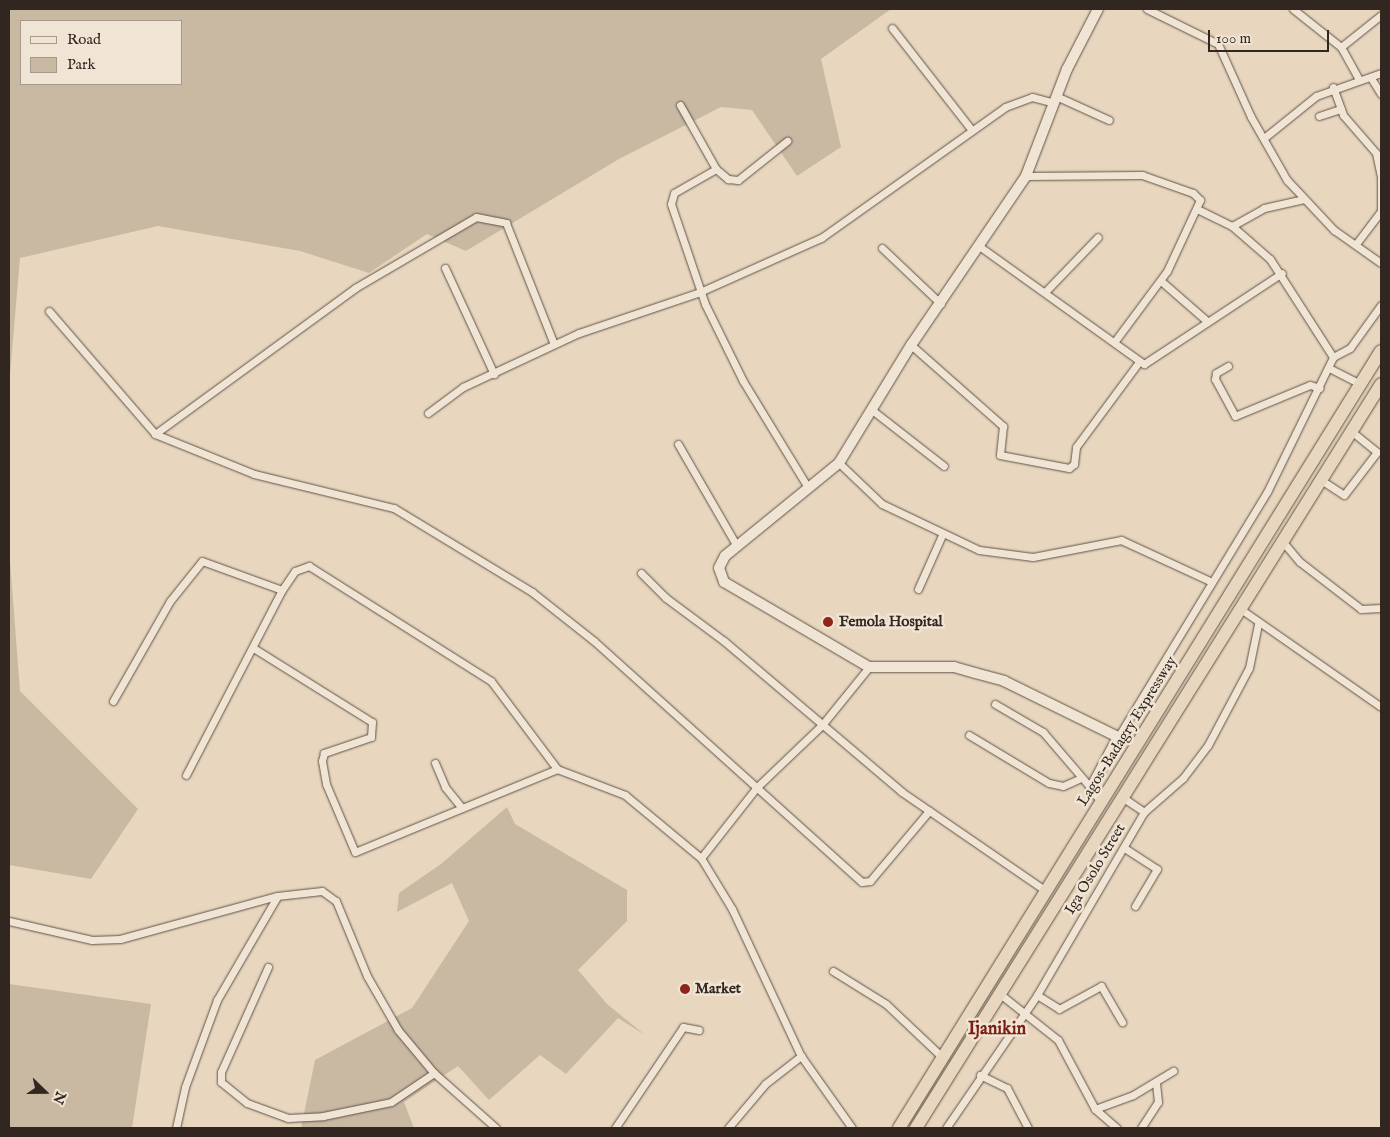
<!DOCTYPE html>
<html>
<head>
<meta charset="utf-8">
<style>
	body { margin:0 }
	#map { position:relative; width:1390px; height:1137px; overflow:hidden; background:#e8d7be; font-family:"IM FELL English",serif }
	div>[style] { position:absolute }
	.green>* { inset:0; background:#c9b9a3 }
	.roads { filter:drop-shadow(0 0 1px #605248) drop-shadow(0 0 1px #605248) }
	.street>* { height:7px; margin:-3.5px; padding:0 3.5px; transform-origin:3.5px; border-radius:3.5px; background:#f0e5d5 }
	.secondary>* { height:10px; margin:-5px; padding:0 5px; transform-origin:5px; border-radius:5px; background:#f0e5d5 }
	.highway>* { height:12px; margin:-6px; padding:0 6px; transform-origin:6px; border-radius:6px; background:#e8d7be }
	.dots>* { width:14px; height:14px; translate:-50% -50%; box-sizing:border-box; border:2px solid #f0e5d5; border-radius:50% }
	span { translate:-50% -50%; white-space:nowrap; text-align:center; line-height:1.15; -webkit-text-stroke:5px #f0e5d5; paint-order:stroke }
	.poi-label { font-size:15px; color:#322620; font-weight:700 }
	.left { translate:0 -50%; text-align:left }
	.street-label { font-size:15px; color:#322620 }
	.quarter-label { font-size:18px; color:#7a1f14; font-weight:700 }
	.frame { position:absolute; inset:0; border:10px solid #322620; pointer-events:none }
	.legend { position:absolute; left:20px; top:20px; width:162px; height:65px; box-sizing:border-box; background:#f0e5d5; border:1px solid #a4998d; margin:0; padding:6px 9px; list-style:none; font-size:15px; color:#322620 }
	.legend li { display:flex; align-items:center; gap:10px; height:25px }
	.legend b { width:25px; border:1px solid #a4998d }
	.north { position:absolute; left:20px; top:1067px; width:50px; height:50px; -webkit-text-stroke:4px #f0e5d5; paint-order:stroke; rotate:112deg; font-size:14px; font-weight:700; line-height:20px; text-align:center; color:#322620 }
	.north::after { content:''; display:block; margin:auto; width:18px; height:22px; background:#322620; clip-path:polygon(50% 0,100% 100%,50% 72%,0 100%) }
	.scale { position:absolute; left:1208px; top:30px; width:121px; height:22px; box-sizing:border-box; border:2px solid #322620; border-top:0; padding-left:6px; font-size:15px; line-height:18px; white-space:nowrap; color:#322620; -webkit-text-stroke:4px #f0e5d5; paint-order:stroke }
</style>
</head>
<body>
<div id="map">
	<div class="green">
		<i style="clip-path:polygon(evenodd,9px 9px,891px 9px,821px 59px,841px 147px,797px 176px,752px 110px,721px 107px,619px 159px,466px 251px,427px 234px,369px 273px,300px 251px,158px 226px,20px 258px,9px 387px,9px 9px,21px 21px,181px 21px,181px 84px,21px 84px,21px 21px)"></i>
		<i style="clip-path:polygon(9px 547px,20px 691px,138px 809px,91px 879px,9px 865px)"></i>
		<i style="clip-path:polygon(507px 807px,515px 824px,627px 890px,627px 921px,578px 970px,607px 1004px,645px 1035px,618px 1018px,566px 1074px,540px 1055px,489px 1100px,458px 1066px,404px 1102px,414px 1128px,301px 1128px,315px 1060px,412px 1008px,469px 921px,452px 883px,397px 912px,399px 893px,441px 864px)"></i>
		<i style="clip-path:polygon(9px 984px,151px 1004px,132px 1128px,9px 1128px)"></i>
	</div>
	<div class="roads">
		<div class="street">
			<i style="left:1147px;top:9px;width:79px;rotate:26.2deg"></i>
			<i style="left:1218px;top:44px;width:80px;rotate:65.7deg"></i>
			<i style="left:1251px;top:117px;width:73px;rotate:60.3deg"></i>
			<i style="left:1287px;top:180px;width:69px;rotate:46.8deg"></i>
			<i style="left:1334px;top:230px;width:57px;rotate:35.1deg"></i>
			<i style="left:1293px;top:9px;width:61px;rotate:38.4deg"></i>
			<i style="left:1341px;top:47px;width:35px;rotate:61deg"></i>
			<i style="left:892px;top:28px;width:128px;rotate:52deg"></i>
			<i style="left:1341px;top:47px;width:51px;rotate:-38.7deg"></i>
			<i style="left:1371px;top:78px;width:19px;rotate:58deg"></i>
			<i style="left:1333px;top:87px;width:30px;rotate:70deg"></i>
			<i style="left:1343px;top:115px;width:50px;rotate:49deg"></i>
			<i style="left:1376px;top:153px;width:25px;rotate:78deg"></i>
			<i style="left:1056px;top:96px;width:58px;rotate:24.4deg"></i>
			<i style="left:680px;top:105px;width:73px;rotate:60.6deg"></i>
			<i style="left:716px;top:169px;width:16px;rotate:40deg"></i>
			<i style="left:728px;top:179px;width:10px;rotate:6deg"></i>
			<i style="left:738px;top:180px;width:63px;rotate:-38.5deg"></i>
			<i style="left:1319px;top:116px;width:23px;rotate:-18deg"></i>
			<i style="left:1264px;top:138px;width:67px;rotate:-38.9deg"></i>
			<i style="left:1316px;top:96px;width:69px;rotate:-19.5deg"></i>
			<i style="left:716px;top:169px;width:48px;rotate:150.3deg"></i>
			<i style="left:674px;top:193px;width:11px;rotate:105deg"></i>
			<i style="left:671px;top:204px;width:106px;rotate:71.2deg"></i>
			<i style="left:705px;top:304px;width:86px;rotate:63.7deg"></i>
			<i style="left:743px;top:381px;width:123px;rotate:58.6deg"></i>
			<i style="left:1026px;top:176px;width:116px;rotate:-0.5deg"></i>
			<i style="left:1142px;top:175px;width:54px;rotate:19.4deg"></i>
			<i style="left:1193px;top:193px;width:10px;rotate:45deg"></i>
			<i style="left:1200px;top:200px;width:78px;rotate:114.9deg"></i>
			<i style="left:1167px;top:271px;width:87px;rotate:126.6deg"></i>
			<i style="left:1381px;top:179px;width:30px;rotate:90deg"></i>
			<i style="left:1197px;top:209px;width:39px;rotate:26deg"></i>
			<i style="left:1232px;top:226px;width:50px;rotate:41deg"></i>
			<i style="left:1270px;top:259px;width:117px;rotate:57.3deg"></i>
			<i style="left:1232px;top:226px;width:37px;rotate:-29deg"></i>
			<i style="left:1264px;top:208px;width:41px;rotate:-12.7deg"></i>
			<i style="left:1356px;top:244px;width:41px;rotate:-52.9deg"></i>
			<i style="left:979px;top:246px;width:203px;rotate:35.6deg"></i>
			<i style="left:1144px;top:364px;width:165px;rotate:-33.4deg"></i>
			<i style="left:882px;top:248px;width:81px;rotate:43.5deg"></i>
			<i style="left:445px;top:268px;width:117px;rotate:65.2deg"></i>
			<i style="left:1161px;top:281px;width:62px;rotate:41.1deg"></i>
			<i style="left:1045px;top:292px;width:76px;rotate:-46.1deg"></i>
			<i style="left:49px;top:311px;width:162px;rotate:49.2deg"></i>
			<i style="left:155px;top:434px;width:107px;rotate:22deg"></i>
			<i style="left:254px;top:474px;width:144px;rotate:13.7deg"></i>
			<i style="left:394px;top:508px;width:162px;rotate:31.3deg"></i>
			<i style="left:532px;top:592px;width:79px;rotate:38.3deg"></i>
			<i style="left:594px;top:641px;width:360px;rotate:42deg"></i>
			<i style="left:862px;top:882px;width:8px;rotate:-7deg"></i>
			<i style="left:870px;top:881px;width:92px;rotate:-49.9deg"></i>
			<i style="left:911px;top:345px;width:123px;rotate:41.4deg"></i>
			<i style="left:1003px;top:426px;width:29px;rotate:96deg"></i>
			<i style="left:1000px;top:455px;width:70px;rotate:10.7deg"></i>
			<i style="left:1069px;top:468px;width:6px;rotate:-39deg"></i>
			<i style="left:1074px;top:464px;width:17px;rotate:-83deg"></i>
			<i style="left:1076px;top:447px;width:106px;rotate:-53.5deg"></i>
			<i style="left:1228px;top:366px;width:14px;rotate:150deg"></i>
			<i style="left:1216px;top:373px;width:6px;rotate:99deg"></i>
			<i style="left:1215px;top:379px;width:42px;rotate:61.6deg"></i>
			<i style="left:1235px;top:416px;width:81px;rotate:-22.5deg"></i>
			<i style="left:1310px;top:385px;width:10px;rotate:17deg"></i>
			<i style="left:1329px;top:368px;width:36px;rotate:27deg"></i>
			<i style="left:872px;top:410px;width:91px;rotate:37.9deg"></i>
			<i style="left:428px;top:413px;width:44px;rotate:-36.6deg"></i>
			<i style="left:463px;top:387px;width:128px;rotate:-25deg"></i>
			<i style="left:579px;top:333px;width:128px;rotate:-18.7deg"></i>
			<i style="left:700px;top:292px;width:133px;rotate:-24.1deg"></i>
			<i style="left:821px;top:238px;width:226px;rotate:-35.4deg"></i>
			<i style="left:1005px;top:107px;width:29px;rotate:-20deg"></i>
			<i style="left:1032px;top:97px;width:23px;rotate:15deg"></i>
			<i style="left:155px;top:434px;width:248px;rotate:-36.1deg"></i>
			<i style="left:355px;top:288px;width:140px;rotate:-30.4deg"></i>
			<i style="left:476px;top:217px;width:31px;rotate:11deg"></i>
			<i style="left:506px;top:223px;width:130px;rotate:68.4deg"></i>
			<i style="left:678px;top:444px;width:118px;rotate:60deg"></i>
			<i style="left:839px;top:463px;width:59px;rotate:43.6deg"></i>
			<i style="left:882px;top:504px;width:107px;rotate:25.4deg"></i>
			<i style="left:979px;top:550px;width:54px;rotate:7.4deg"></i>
			<i style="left:1033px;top:557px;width:90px;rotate:-10.9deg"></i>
			<i style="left:1121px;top:540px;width:100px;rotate:24.8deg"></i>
			<i style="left:1321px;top:480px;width:27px;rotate:33deg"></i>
			<i style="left:1344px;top:495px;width:54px;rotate:-52.5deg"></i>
			<i style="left:1377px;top:452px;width:32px;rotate:-141deg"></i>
			<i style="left:1283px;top:542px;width:26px;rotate:50deg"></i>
			<i style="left:1300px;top:562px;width:77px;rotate:37.6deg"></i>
			<i style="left:1361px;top:609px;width:20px;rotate:-3deg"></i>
			<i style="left:641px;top:573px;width:35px;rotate:45deg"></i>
			<i style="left:666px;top:598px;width:72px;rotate:36.6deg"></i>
			<i style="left:724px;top:641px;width:233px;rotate:40.3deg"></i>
			<i style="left:902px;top:792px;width:175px;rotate:34.5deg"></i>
			<i style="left:918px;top:589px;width:59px;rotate:-66deg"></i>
			<i style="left:1242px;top:610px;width:169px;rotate:34.9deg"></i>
			<i style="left:255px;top:649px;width:138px;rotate:32deg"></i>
			<i style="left:372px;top:722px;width:15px;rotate:94deg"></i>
			<i style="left:371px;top:737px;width:50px;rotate:161.2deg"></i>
			<i style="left:324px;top:753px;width:8px;rotate:104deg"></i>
			<i style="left:322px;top:761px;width:23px;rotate:80deg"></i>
			<i style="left:326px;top:784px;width:74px;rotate:66.9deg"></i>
			<i style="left:355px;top:852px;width:218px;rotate:-22.3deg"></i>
			<i style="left:113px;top:701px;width:115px;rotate:-60.3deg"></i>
			<i style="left:170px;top:601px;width:51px;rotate:-51.3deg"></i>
			<i style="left:202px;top:561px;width:85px;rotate:19.9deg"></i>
			<i style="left:995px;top:704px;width:56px;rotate:30.3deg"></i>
			<i style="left:1043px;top:732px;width:74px;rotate:49.4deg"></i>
			<i style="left:969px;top:735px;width:93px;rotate:31deg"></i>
			<i style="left:1049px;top:783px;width:14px;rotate:12deg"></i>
			<i style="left:1063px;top:786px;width:17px;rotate:-24deg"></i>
			<i style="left:1118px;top:737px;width:287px;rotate:-58.7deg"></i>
			<i style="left:1267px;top:492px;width:150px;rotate:-63.9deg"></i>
			<i style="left:1333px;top:357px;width:19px;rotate:-28deg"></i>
			<i style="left:1350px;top:348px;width:53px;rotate:-54.2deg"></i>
			<i style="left:435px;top:763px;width:26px;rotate:67deg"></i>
			<i style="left:445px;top:787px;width:27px;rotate:51deg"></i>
			<i style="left:186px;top:775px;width:208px;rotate:-62.6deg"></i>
			<i style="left:282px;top:590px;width:23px;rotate:-56deg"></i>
			<i style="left:295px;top:571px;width:15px;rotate:-20deg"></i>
			<i style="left:309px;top:566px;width:215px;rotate:32.3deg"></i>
			<i style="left:491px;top:681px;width:110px;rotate:53.1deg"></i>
			<i style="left:557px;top:769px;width:73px;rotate:20.9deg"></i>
			<i style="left:625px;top:795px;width:99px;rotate:39.7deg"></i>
			<i style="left:701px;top:858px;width:60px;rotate:58.7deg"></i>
			<i style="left:732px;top:909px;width:162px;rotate:64.9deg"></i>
			<i style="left:801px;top:1056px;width:88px;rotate:54.7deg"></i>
			<i style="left:1122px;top:797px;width:27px;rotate:34deg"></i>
			<i style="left:1126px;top:849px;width:37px;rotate:33deg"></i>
			<i style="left:1157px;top:869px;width:43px;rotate:120.7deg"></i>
			<i style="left:701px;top:858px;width:89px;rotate:-51.8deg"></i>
			<i style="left:756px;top:788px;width:91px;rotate:-43.7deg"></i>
			<i style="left:822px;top:725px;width:75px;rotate:-51deg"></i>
			<i style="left:9px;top:921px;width:85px;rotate:12.9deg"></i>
			<i style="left:92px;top:940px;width:28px;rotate:-2deg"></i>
			<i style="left:120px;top:939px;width:163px;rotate:-15.3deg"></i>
			<i style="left:277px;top:896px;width:45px;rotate:-6.3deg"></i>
			<i style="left:322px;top:891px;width:17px;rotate:36deg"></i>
			<i style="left:336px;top:901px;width:81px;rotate:67.5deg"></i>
			<i style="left:367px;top:976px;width:62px;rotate:60.1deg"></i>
			<i style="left:398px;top:1030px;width:56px;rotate:50.1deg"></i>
			<i style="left:434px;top:1073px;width:83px;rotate:41.6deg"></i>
			<i style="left:268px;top:967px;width:115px;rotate:114.1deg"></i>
			<i style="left:221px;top:1072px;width:10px;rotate:90deg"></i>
			<i style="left:221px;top:1082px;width:33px;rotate:39deg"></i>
			<i style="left:247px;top:1103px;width:44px;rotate:20.1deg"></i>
			<i style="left:288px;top:1118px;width:35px;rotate:-3deg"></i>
			<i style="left:323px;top:1116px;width:69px;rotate:-11.6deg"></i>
			<i style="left:391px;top:1102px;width:52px;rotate:-34deg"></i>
			<i style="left:833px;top:971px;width:62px;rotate:31.9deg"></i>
			<i style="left:886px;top:1004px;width:77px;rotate:43.4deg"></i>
			<i style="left:1000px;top:994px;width:74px;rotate:38.4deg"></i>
			<i style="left:1058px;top:1040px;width:78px;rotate:61.8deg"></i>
			<i style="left:1095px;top:1109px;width:29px;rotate:41deg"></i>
			<i style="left:1037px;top:995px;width:26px;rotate:32deg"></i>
			<i style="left:1059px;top:1009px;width:48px;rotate:-28.7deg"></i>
			<i style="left:1101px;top:986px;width:42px;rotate:59.7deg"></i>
			<i style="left:980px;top:1075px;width:30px;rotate:26deg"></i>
			<i style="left:1007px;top:1088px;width:45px;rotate:62.3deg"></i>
			<i style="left:1095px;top:1109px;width:40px;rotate:-20.2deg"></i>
			<i style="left:1133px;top:1095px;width:47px;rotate:-31deg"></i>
			<i style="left:176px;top:1128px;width:42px;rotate:-77.6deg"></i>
			<i style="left:185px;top:1087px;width:93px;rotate:-69.8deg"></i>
			<i style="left:217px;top:1000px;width:119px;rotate:-59.8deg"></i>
			<i style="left:615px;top:1128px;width:122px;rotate:-56deg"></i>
			<i style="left:683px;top:1027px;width:16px;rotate:11deg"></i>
			<i style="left:728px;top:1128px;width:57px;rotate:-49.9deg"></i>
			<i style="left:765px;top:1084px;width:46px;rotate:-37.9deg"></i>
			<i style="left:946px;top:1128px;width:161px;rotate:-55.6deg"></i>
			<i style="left:1037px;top:995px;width:212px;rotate:-59.7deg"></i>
			<i style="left:1144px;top:812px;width:52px;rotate:-41.1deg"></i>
			<i style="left:1183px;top:778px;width:41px;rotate:-52.9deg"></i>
			<i style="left:1208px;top:745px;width:87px;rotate:-62deg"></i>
			<i style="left:1249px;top:668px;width:45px;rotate:-78.4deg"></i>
			<i style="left:1141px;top:1128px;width:31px;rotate:-57deg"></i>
			<i style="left:1158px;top:1102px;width:20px;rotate:-96deg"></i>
		</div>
		<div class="secondary">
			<i style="left:1098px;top:9px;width:68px;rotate:117.3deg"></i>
			<i style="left:1067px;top:69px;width:115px;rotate:111deg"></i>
			<i style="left:1026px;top:176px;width:204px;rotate:124.2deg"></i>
			<i style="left:911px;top:345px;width:138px;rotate:121.4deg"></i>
			<i style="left:839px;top:463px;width:147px;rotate:140.8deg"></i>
			<i style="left:725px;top:556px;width:13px;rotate:117deg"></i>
			<i style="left:719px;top:568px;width:15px;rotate:70deg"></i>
			<i style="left:724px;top:582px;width:168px;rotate:30.4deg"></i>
			<i style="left:869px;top:667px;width:85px"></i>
			<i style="left:954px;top:667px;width:22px;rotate:16deg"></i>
			<i style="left:975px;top:673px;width:30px;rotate:15deg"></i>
			<i style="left:1004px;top:681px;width:127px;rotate:26.2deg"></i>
			<i style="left:1118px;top:737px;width:58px;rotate:117.9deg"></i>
			<i style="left:1091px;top:788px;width:16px;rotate:47deg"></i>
		</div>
		<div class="highway">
			<i style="left:899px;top:1128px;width:914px;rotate:-58.19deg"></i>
			<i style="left:916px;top:1128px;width:877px;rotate:-57.99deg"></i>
		</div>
	</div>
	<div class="dots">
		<i style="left:828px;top:622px;background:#8f2418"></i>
		<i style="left:685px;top:989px;background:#8f2418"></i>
	</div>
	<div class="poi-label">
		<span class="left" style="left:839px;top:622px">Femola Hospital</span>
		<span class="left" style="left:695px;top:989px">Market</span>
	</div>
	<div class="street-label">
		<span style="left:1127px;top:731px;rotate:-58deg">Lagos-Badagry Expressway</span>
		<span style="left:1095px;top:869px;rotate:-59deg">Iga Osolo Street</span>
	</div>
	<div class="quarter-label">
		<span style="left:997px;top:1030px">Ijanikin</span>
	</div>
	<div class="frame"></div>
	<ul class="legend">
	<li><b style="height:6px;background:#f0e5d5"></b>Road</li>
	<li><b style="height:14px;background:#c9b9a3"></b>Park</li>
	</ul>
	<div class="north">N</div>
	<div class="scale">100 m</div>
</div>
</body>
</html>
